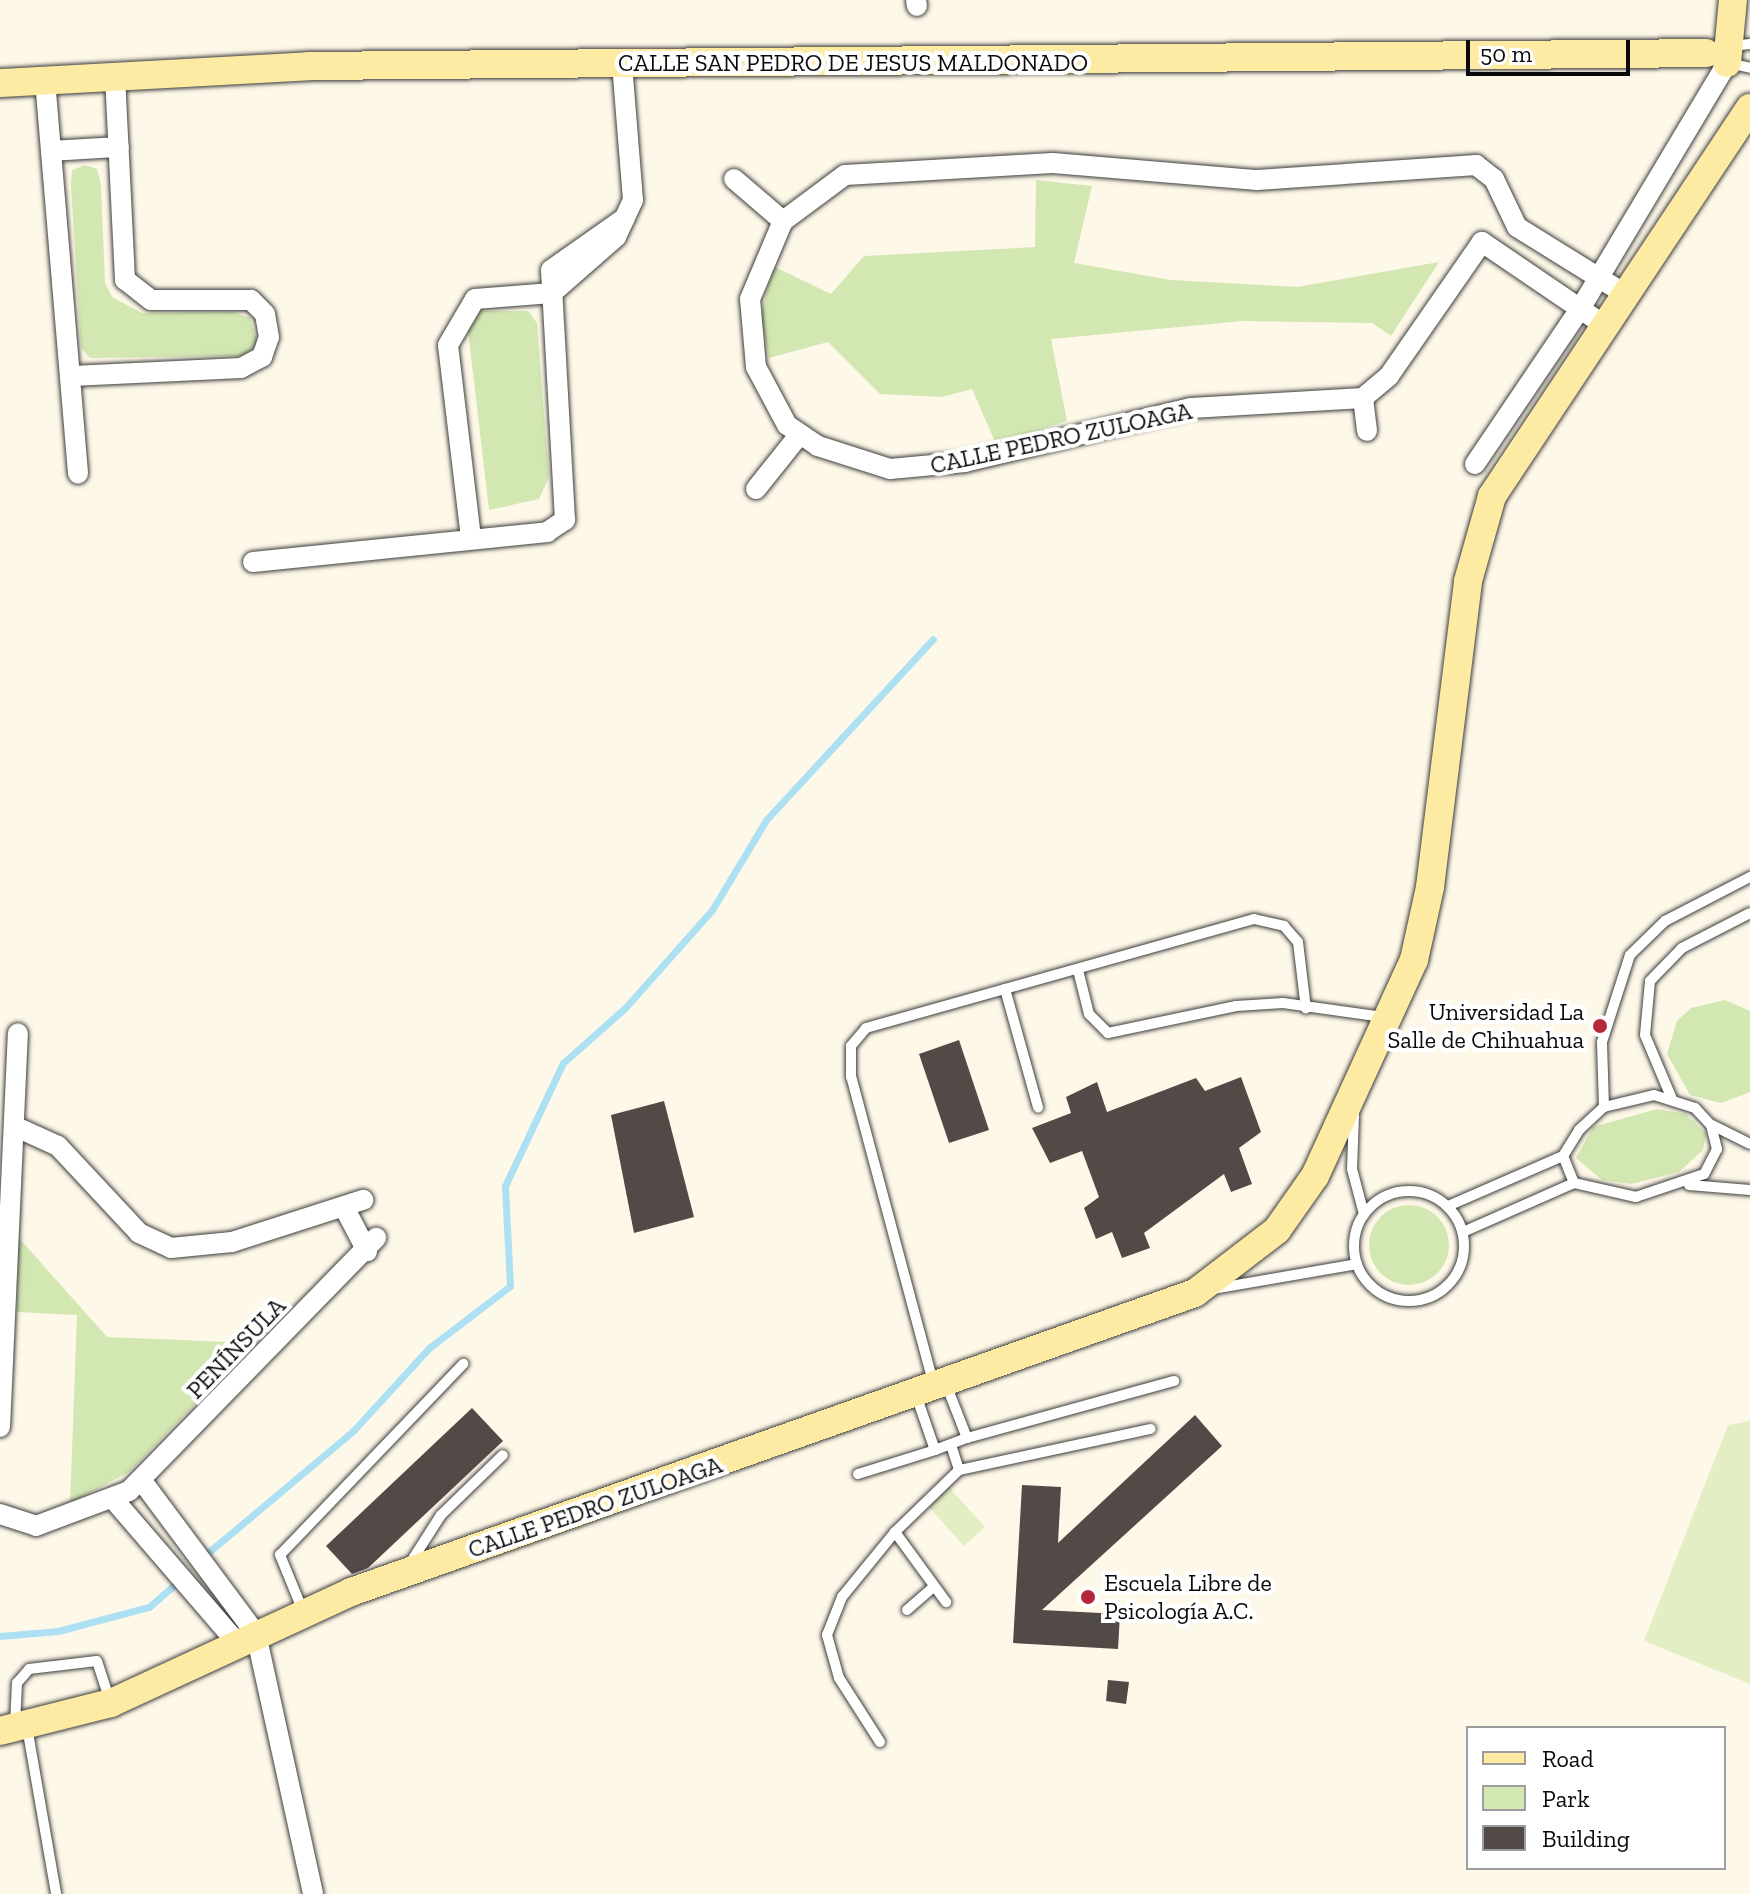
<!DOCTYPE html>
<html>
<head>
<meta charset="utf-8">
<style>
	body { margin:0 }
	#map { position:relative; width:1750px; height:1894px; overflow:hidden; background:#fef8e8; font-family:"Zilla Slab",serif }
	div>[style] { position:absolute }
	.green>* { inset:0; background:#d3e7b3 }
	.round { border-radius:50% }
	.pitch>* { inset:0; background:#e4eec5 }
	.stream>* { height:7px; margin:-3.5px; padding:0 3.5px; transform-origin:3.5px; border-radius:3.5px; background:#aee0f4 }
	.building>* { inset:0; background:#524a47 }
	.roads { filter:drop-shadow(0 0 2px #3d3d3d) drop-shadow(0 0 2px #3d3d3d) }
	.lane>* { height:10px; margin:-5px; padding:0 5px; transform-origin:5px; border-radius:5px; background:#fff }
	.lane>.ring { margin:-5px; padding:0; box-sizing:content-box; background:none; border:10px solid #fff; border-radius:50% }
	.street>* { height:20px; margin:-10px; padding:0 10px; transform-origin:10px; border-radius:10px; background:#fff }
	.secondary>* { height:28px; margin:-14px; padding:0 14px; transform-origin:14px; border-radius:14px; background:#fdeba4 }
	.dots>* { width:22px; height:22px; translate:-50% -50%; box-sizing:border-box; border:4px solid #fff; border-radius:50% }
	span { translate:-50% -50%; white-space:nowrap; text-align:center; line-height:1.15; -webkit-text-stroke:8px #fff; paint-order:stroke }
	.street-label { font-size:24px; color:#0a0a0a }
	.poi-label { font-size:24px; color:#0a0a0a }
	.right { translate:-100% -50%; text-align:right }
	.left { translate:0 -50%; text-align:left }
	.legend { position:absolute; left:1466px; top:1726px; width:260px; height:144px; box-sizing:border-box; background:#fff; border:2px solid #9d9d9d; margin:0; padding:10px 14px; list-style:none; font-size:24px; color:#0a0a0a }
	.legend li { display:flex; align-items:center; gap:16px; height:40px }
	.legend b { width:40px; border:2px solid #9d9d9d }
	.scale { position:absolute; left:1466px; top:40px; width:164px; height:36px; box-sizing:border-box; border:4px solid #0a0a0a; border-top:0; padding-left:10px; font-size:24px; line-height:28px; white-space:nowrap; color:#0a0a0a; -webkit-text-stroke:6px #fff; paint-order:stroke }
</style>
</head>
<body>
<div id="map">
	<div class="green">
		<i style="clip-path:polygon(85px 165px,97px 169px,101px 184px,105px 283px,112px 297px,142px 313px,234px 312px,250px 318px,258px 344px,243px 356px,90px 358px,81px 348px,71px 186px,72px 170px)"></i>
		<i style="clip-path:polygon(1036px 180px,1092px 186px,1074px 263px,1171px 280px,1297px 287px,1439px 262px,1391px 336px,1372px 323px,1243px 321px,1051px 339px,1067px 421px,996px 444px,972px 389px,942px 397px,880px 394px,828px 342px,769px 358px,761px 316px,773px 266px,831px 294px,864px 256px,1035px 247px)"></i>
		<i style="clip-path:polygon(478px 311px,528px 311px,537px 323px,549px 477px,539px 499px,489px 510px,467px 322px)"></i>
		<i style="clip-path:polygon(1725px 1000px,1750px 1011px,1750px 1092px,1721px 1103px,1690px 1095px,1667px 1054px,1677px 1021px,1691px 1008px)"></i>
		<i style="clip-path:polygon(1657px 1109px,1686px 1114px,1706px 1134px,1703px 1150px,1679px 1172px,1631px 1184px,1602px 1180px,1576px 1158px,1593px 1127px)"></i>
		<i class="round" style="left:1369px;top:1205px;width:80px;height:80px"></i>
		<i style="clip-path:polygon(18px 1237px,107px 1337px,254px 1343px,129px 1472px,70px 1503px,77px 1315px,17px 1312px)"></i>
	</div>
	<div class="pitch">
		<i style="clip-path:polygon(1750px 1421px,1750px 1684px,1644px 1641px,1728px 1425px)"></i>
		<i style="clip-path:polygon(947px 1485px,985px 1527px,964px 1546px,926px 1504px)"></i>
	</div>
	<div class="stream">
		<i style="left:210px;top:1551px;width:188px;rotate:-40deg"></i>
		<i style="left:354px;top:1430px;width:111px;rotate:-47.6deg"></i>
		<i style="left:429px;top:1348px;width:102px;rotate:-37.4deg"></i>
		<i style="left:510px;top:1286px;width:100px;rotate:-92.9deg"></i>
		<i style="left:505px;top:1186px;width:136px;rotate:-64.8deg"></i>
		<i style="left:563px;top:1063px;width:83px;rotate:-41.6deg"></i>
		<i style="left:625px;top:1008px;width:131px;rotate:-48.4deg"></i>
		<i style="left:712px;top:910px;width:105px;rotate:-59deg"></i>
		<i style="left:766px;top:820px;width:246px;rotate:-47.3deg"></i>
		<i style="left:0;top:1636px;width:58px;rotate:-4.9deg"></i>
		<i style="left:58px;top:1631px;width:94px;rotate:-14.8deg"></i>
		<i style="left:149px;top:1607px;width:33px;rotate:-41deg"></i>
	</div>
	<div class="building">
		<i style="clip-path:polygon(959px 1040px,989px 1130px,949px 1143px,919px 1054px)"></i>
		<i style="clip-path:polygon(1241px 1077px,1261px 1132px,1239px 1148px,1252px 1184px,1231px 1192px,1224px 1174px,1144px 1233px,1150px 1248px,1122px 1258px,1112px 1232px,1096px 1239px,1084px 1208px,1099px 1197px,1082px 1151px,1050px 1163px,1032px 1128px,1071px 1113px,1066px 1097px,1097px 1082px,1107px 1112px,1196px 1078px,1205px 1091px)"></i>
		<i style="clip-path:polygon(664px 1101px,694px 1217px,634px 1233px,611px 1115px)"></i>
		<i style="clip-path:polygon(472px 1408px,503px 1441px,368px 1568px,352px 1574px,326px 1546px)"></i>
		<i style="clip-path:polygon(1195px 1415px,1222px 1446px,1042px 1610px,1120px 1614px,1118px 1649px,1013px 1643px,1022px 1485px,1061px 1487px,1058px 1543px)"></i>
		<i style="clip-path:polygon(1108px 1680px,1129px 1682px,1126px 1704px,1106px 1701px)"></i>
	</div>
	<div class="roads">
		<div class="lane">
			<i style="left:1731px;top:46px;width:19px;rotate:-6deg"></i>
			<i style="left:1729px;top:63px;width:22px;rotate:13deg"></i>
			<i style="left:1078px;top:970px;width:45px;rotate:76deg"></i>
			<i style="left:1089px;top:1014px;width:27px;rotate:45deg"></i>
			<i style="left:1108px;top:1033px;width:131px;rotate:-11.9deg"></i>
			<i style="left:1236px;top:1006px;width:47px;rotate:-3.7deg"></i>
			<i style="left:1283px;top:1003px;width:101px;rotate:8deg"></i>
			<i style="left:1005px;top:989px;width:123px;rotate:74.4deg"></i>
			<i style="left:1654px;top:1095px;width:43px;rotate:17.6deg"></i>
			<i style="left:1695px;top:1108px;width:23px;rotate:47deg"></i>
			<i style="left:1711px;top:1125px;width:25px;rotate:76deg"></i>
			<i style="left:1717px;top:1149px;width:28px;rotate:117deg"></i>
			<i style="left:1704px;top:1174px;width:72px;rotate:161.3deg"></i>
			<i style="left:1636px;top:1197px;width:64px;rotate:-167.3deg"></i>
			<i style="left:1574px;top:1183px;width:29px;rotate:-112deg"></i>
			<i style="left:1563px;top:1156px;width:31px;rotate:-58deg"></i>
			<i style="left:1579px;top:1130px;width:34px;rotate:-43deg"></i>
			<i style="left:1604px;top:1107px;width:51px;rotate:-13.5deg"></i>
			<i style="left:1672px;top:1099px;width:69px;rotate:-112.9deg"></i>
			<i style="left:1645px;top:1035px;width:54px;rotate:-84.7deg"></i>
			<i style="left:1650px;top:981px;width:46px;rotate:-45.9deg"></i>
			<i style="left:1682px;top:948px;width:76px;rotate:-27.2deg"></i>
			<i style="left:1604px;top:1107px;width:65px;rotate:-91.8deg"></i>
			<i style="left:1602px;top:1042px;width:91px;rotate:-72.2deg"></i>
			<i style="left:1630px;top:955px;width:49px;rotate:-44.2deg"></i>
			<i style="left:1665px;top:921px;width:96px;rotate:-27.4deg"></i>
			<i style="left:1354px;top:1115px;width:54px;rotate:92.1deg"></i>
			<i style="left:1352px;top:1169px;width:47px;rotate:75.1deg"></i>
			<i style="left:1712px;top:1125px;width:42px;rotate:26.6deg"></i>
			<i style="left:1689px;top:1185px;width:61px;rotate:4.7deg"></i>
			<i class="ring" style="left:1354px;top:1191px;width:100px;height:100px"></i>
			<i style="left:1448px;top:1206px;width:125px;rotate:-23.5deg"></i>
			<i style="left:1463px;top:1232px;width:121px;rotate:-23.8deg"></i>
			<i style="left:1213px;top:1289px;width:146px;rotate:-9.8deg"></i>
			<i style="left:933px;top:1382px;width:316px;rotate:-105deg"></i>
			<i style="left:851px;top:1077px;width:31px;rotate:-90deg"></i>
			<i style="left:851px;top:1046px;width:23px;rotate:-50deg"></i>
			<i style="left:866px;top:1028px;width:403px;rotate:-15.7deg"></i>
			<i style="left:1254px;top:919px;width:31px;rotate:13deg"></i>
			<i style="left:1284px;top:926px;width:21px;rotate:49deg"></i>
			<i style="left:1298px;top:942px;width:67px;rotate:83.2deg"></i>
			<i style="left:967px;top:1438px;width:215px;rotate:-15.4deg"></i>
			<i style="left:951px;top:1445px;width:26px;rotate:72deg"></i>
			<i style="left:935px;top:1450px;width:34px;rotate:-21deg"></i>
			<i style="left:967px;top:1438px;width:58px;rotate:-111.3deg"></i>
			<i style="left:858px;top:1474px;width:81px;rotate:-17.3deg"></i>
			<i style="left:935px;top:1450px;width:58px;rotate:-109.1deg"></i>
			<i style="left:895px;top:1532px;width:87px;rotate:53.9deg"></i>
			<i style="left:409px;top:1565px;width:59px;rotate:-57.4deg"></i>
			<i style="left:441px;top:1515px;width:86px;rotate:-44.1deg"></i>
			<i style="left:907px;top:1610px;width:35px;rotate:-41deg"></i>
			<i style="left:303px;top:1611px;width:61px;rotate:-112.3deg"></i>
			<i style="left:280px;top:1555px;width:265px;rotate:-46.2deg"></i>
			<i style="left:15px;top:1724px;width:41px;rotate:-87.2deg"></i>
			<i style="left:17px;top:1683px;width:18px;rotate:-49deg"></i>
			<i style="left:29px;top:1669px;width:68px;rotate:-6.7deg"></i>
			<i style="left:97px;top:1661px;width:42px;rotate:72deg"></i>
			<i style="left:27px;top:1727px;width:169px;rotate:80.1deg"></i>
			<i style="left:880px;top:1742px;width:76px;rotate:-122.6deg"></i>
			<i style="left:839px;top:1678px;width:45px;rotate:-105.6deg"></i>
			<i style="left:827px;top:1635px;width:41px;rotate:-68.5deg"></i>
			<i style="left:842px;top:1597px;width:84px;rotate:-50.8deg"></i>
			<i style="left:895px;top:1532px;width:89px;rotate:-44.1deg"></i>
			<i style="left:959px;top:1470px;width:196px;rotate:-12.1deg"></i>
		</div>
		<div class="street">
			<i style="left:916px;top:0;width:6px;rotate:81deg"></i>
			<i style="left:45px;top:80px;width:395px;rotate:85.2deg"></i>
			<i style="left:51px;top:151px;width:68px;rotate:-3.4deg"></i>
			<i style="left:734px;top:179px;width:65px;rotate:40.6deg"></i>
			<i style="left:1604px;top:325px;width:148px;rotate:-145.8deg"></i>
			<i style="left:1482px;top:242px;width:163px;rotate:124.8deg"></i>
			<i style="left:1389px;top:376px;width:34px;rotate:140deg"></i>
			<i style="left:1363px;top:398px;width:172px;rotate:176.7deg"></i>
			<i style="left:1191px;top:408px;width:232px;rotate:166.6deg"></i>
			<i style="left:965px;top:462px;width:75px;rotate:174.7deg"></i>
			<i style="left:890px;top:469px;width:76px;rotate:-162.3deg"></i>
			<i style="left:818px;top:446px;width:37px;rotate:-146deg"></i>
			<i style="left:787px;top:425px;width:66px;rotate:-118.1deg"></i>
			<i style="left:756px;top:367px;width:68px;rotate:-95deg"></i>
			<i style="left:750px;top:299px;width:85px;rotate:-67.1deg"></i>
			<i style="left:783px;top:221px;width:77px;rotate:-36.6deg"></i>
			<i style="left:845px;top:175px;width:208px;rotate:-3.3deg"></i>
			<i style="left:1053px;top:163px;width:205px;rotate:4.8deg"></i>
			<i style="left:1257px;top:180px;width:220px;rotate:-3.9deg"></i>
			<i style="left:1476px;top:165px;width:23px;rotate:38deg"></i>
			<i style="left:1494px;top:179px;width:53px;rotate:64.4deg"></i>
			<i style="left:1517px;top:227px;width:127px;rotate:31.8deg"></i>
			<i style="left:72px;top:376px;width:169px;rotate:-2.7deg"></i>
			<i style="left:241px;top:368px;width:24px;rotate:-28deg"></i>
			<i style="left:262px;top:357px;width:21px;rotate:-71deg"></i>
			<i style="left:269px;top:337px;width:23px;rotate:-100deg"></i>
			<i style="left:265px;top:314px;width:20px;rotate:-135deg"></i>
			<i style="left:251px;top:300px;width:100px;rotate:180deg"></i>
			<i style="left:151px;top:300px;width:33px;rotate:-142deg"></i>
			<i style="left:125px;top:280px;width:204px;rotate:-92.8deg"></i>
			<i style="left:1363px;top:398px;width:33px;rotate:83deg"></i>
			<i style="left:1475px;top:464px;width:187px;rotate:-55.9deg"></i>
			<i style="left:1580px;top:309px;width:287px;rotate:-59.1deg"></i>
			<i style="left:756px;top:489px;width:70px;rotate:-51.3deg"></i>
			<i style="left:471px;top:538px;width:194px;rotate:-96.8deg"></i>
			<i style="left:448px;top:345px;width:53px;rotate:-59.6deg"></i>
			<i style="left:475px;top:299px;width:77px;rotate:-4.5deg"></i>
			<i style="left:552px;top:293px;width:85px;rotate:-41.2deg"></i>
			<i style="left:616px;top:237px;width:41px;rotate:-65.3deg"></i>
			<i style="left:633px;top:200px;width:137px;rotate:-94.6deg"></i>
			<i style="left:253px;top:562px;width:296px;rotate:-5.8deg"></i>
			<i style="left:547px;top:532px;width:22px;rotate:-34deg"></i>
			<i style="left:565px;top:520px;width:250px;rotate:-93.2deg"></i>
			<i style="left:551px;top:270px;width:90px;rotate:-35.1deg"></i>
			<i style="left:14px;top:1126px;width:48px;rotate:24.4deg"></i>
			<i style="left:58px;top:1146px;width:119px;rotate:47deg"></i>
			<i style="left:139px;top:1233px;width:35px;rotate:25deg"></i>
			<i style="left:171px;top:1248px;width:61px;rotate:-5.6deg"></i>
			<i style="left:232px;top:1242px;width:138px;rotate:-17.8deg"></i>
			<i style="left:344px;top:1207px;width:50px;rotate:62.4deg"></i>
			<i style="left:0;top:1427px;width:394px;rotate:-87.4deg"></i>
			<i style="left:142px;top:1481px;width:191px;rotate:53.3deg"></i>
			<i style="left:256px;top:1634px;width:266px;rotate:77.6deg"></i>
			<i style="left:115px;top:1501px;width:187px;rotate:49.3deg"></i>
			<i style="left:0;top:1514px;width:38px;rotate:18deg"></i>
			<i style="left:36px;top:1526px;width:99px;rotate:-20.6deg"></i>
			<i style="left:129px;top:1491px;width:354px;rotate:-45.7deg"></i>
		</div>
		<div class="secondary">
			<i style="left:1727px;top:63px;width:63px;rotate:-84.6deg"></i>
			<i style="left:0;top:83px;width:309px;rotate:-3.1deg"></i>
			<i style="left:309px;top:66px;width:1397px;rotate:-0.53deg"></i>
			<i style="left:0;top:1731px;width:114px;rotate:-14.2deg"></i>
			<i style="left:111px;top:1703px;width:264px;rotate:-24.8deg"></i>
			<i style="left:351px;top:1592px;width:895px;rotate:-19.51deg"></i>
			<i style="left:1195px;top:1293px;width:103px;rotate:-37.5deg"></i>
			<i style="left:1277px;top:1230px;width:66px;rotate:-54.9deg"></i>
			<i style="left:1315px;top:1176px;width:238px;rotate:-65.4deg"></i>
			<i style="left:1414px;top:960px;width:75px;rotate:-77.6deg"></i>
			<i style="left:1430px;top:887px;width:308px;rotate:-82.9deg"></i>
			<i style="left:1468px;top:581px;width:88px;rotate:-74.2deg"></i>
			<i style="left:1492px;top:496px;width:466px;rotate:-56.4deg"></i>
		</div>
	</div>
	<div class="dots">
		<i style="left:1600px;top:1026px;background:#b5273b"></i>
		<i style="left:1088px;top:1597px;background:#b5273b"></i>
	</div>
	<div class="street-label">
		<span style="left:853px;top:63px">CALLE SAN PEDRO DE JESUS MALDONADO</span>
		<span style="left:1061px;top:438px;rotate:-12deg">CALLE PEDRO ZULOAGA</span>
		<span style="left:236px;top:1348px;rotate:-46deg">PENÍNSULA</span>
		<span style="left:595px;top:1507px;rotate:-19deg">CALLE PEDRO ZULOAGA</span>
	</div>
	<div class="poi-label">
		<span class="right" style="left:1584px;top:1026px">Universidad La<br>Salle de Chihuahua</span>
		<span class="left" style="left:1104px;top:1597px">Escuela Libre de<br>Psicología A.C.</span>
	</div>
	<ul class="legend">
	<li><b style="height:10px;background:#fdeba4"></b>Road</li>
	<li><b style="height:22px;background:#d3e7b3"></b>Park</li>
	<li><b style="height:22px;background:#524a47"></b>Building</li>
	</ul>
	<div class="scale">50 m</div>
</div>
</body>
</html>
